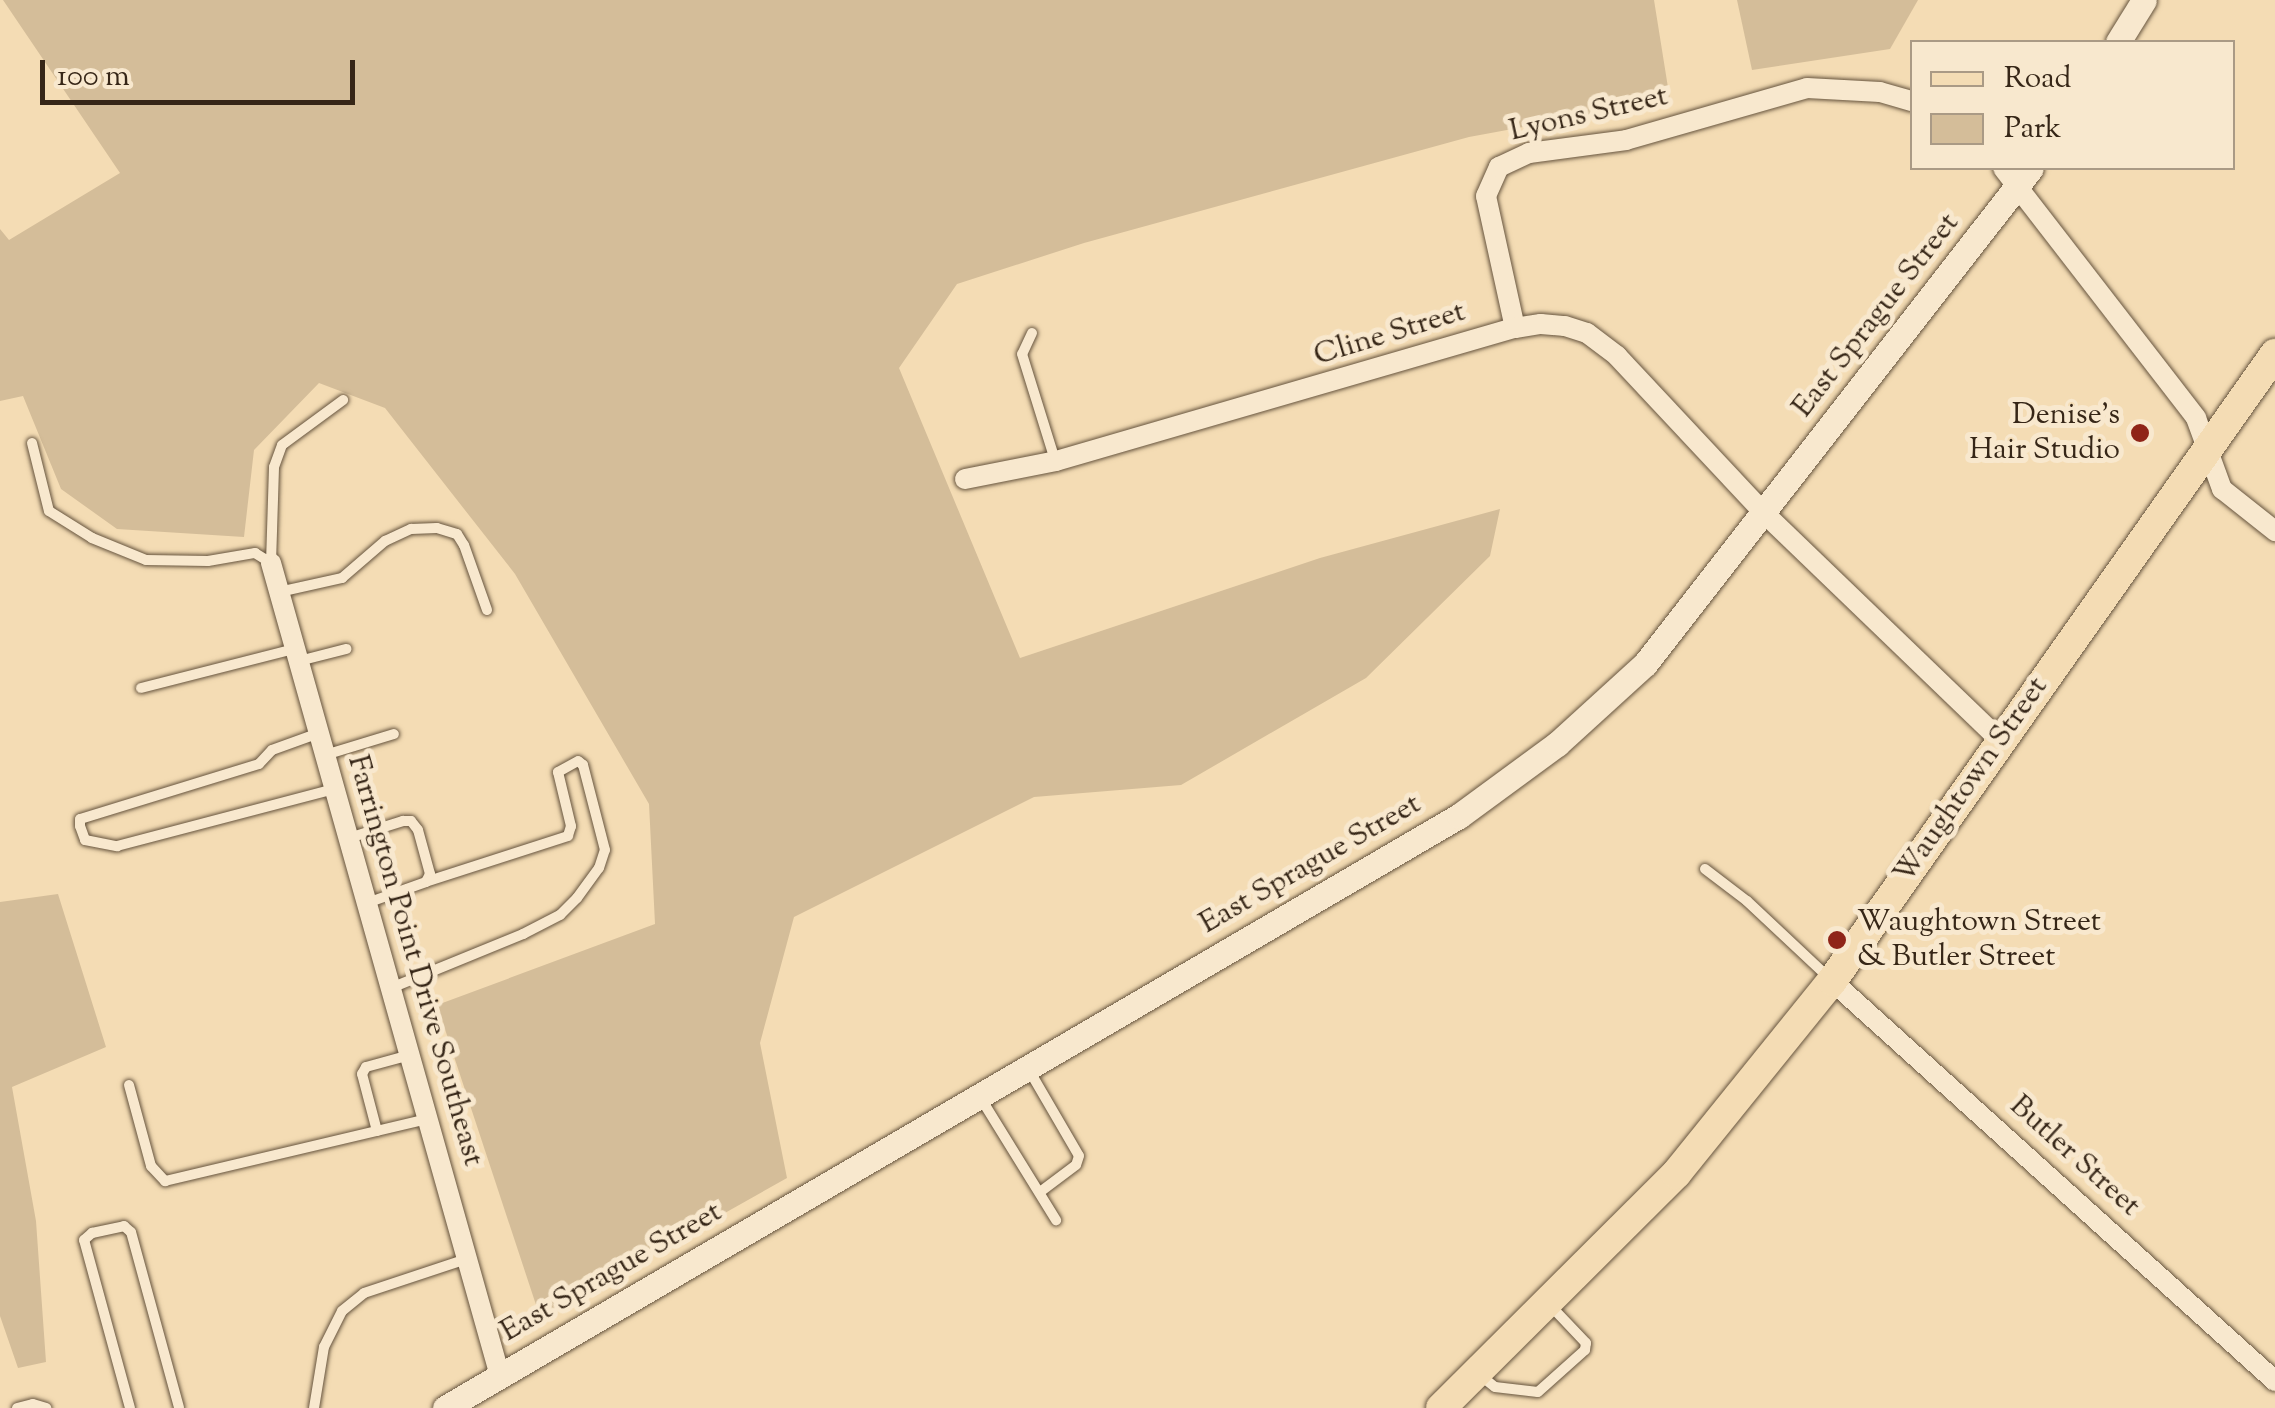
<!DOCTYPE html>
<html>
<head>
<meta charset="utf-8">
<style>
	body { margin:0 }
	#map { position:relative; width:2275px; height:1408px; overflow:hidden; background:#f4dcb4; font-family:"Sorts Mill Goudy",serif }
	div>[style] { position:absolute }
	.green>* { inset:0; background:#d4bd99 }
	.roads { filter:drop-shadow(0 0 2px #66543e) drop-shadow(0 0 2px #66543e) }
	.service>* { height:10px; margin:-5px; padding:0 5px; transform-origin:5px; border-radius:5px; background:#f8e8ce }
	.minor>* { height:20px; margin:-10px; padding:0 10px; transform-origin:10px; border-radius:10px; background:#f8e8ce }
	.tertiary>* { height:25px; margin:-12.5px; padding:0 12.5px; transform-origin:12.5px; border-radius:12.5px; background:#f8e8ce }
	.primary>* { height:30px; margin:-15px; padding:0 15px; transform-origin:15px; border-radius:15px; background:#f4dcb4 }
	.dots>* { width:28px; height:28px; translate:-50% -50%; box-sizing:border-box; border:5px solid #f8e8ce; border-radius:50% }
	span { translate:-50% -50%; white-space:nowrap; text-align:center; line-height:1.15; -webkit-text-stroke:10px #f8e8ce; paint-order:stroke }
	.street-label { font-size:30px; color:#362617 }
	.poi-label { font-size:30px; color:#362617 }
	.right { translate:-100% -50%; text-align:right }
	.left { translate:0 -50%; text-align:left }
	.legend { position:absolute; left:1910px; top:40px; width:325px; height:130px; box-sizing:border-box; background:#f8e8ce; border:2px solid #aa9a85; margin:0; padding:12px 18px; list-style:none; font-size:30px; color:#362617 }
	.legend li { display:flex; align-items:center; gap:20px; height:50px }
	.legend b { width:50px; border:2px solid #aa9a85 }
	.scale { position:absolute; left:40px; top:60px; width:315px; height:45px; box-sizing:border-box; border:5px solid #362617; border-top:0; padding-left:12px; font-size:30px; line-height:35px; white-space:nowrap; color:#362617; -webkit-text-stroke:8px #f8e8ce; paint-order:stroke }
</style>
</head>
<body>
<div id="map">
	<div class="green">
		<i style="clip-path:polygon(3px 0,1654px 0,1670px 100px,1469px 137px,1084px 243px,957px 284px,899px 368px,1020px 658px,1320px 558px,1500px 509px,1490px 556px,1366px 678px,1181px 785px,1034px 797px,794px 917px,760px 1043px,787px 1178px,540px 1317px,437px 1005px,655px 924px,649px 804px,515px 574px,385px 408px,319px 383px,254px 450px,244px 537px,117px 529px,61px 489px,23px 396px,0 401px,0 229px,9px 240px,120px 173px)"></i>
		<i style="clip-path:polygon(1737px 0,1918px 0,1890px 49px,1752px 70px)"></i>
		<i style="clip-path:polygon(58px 894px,106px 1047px,12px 1087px,36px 1221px,46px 1362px,18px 1368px,0 1316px,0 902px)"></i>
	</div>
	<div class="roads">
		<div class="service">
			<i style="left:1032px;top:333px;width:23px;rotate:115deg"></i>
			<i style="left:1022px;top:354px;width:111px;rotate:72.7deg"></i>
			<i style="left:32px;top:443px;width:70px;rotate:76deg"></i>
			<i style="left:49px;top:511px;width:51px;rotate:32.1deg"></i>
			<i style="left:92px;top:538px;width:58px;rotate:22.2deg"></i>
			<i style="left:146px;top:560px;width:62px;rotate:0.9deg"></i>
			<i style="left:208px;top:561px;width:48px;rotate:-9.7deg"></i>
			<i style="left:255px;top:553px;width:19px;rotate:32deg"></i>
			<i style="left:271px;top:563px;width:96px;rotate:-88.2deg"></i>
			<i style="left:274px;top:467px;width:23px;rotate:-70deg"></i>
			<i style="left:282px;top:445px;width:76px;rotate:-36.4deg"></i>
			<i style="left:279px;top:592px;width:65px;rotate:-12.5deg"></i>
			<i style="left:342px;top:578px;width:57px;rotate:-40.7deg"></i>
			<i style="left:385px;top:541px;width:29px;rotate:-25deg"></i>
			<i style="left:411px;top:529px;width:26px;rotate:-2deg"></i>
			<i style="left:437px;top:528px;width:21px;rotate:17deg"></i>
			<i style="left:457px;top:534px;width:13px;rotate:58deg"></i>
			<i style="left:464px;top:545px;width:69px;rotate:70.5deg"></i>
			<i style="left:299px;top:661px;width:49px;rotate:-14.3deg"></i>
			<i style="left:141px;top:688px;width:158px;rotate:-14.3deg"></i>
			<i style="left:319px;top:733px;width:50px;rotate:160.1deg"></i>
			<i style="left:272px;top:750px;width:19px;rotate:133deg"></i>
			<i style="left:259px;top:764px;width:187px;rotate:162.9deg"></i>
			<i style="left:80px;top:819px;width:7px;rotate:90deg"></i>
			<i style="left:80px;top:826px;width:15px;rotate:70deg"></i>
			<i style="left:85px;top:840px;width:33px;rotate:11deg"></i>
			<i style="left:117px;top:846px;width:224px;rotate:-14.7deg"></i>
			<i style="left:325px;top:755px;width:72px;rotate:-16.9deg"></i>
			<i style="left:349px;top:838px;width:57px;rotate:-17.5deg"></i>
			<i style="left:403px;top:821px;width:8px"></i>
			<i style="left:411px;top:821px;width:11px;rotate:52deg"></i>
			<i style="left:418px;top:830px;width:46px;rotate:74.7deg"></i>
			<i style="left:430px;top:874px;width:9px;rotate:117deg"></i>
			<i style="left:426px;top:882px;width:63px;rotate:160.4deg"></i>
			<i style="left:1705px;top:869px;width:53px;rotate:37.3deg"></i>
			<i style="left:1747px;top:901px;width:115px;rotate:43.2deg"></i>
			<i style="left:391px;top:988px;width:143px;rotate:-22.2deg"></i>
			<i style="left:523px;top:934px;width:42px;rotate:-27.2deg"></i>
			<i style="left:560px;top:915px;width:24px;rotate:-45deg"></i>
			<i style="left:577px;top:898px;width:37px;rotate:-54deg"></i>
			<i style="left:599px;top:868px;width:19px;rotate:-72deg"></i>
			<i style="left:605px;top:850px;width:88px;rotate:-104.5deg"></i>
			<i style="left:583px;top:765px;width:6px;rotate:-141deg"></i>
			<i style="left:578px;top:761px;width:23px;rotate:151deg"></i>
			<i style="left:558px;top:772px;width:56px;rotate:76.5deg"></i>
			<i style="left:571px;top:826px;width:10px;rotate:107deg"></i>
			<i style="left:568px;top:836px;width:149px;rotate:162.1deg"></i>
			<i style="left:1029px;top:1070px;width:99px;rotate:59.8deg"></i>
			<i style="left:1079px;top:1156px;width:9px;rotate:108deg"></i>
			<i style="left:1076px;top:1165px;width:45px;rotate:143.1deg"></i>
			<i style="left:129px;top:1085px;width:84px;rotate:74.8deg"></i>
			<i style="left:151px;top:1166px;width:21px;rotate:47deg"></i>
			<i style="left:165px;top:1181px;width:269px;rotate:-13.3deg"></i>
			<i style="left:980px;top:1097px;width:145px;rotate:58.3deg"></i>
			<i style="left:377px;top:1131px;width:59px;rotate:-104.7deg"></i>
			<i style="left:362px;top:1074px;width:8px;rotate:-60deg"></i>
			<i style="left:366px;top:1067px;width:46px;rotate:-15.3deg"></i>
			<i style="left:1480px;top:1375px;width:19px;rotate:39deg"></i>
			<i style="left:1495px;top:1387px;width:43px;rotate:6.6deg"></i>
			<i style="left:1538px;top:1392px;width:63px;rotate:-41.8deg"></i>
			<i style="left:1585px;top:1350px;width:7px;rotate:-82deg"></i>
			<i style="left:1586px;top:1343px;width:55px;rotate:-133.5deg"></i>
			<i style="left:17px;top:1408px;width:16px;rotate:-14deg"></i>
			<i style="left:33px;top:1404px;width:14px;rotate:17deg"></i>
			<i style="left:130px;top:1408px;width:174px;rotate:-105.3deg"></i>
			<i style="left:84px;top:1240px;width:11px;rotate:-41deg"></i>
			<i style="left:92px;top:1233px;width:33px;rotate:-12deg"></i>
			<i style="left:124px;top:1226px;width:9px;rotate:41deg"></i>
			<i style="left:131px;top:1232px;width:182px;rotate:74.7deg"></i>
			<i style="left:314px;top:1408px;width:62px;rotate:-80.7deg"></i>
			<i style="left:324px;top:1347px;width:40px;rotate:-63.4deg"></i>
			<i style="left:342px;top:1311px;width:28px;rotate:-39deg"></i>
			<i style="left:364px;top:1293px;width:108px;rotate:-18.4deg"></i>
		</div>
		<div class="minor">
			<i style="left:2003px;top:168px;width:316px;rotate:52.3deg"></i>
			<i style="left:2196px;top:418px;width:76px;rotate:69.9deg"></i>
			<i style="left:2222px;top:489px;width:68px;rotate:38.4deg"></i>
			<i style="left:1515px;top:328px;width:135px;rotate:-102.4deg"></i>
			<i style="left:1486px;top:196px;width:32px;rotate:-66deg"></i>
			<i style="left:1499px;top:167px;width:33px;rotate:-25deg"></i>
			<i style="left:1529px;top:153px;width:98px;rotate:-7.6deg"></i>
			<i style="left:1626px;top:140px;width:188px;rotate:-16deg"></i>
			<i style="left:1807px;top:88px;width:73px;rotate:3.1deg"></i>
			<i style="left:1880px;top:92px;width:33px;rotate:16deg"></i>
			<i style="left:965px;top:479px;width:93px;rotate:-11.2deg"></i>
			<i style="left:1056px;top:461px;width:478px;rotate:-16.2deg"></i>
			<i style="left:1515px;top:328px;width:26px;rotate:-9deg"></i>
			<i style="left:1541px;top:324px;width:24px;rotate:5deg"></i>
			<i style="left:1565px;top:326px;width:23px;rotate:18deg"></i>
			<i style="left:1587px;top:333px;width:38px;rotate:37deg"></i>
			<i style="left:1617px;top:356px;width:216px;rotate:46.9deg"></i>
			<i style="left:1765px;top:514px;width:326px;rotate:43.9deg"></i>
			<i style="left:271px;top:563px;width:845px;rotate:74.27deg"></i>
			<i style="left:1832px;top:981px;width:597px;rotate:42.08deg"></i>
		</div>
		<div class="tertiary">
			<i style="left:2118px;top:42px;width:49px;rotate:-58.2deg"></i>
			<i style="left:445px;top:1408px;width:1174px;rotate:-30.28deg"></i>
			<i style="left:1459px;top:816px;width:122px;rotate:-36.3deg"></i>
			<i style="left:1557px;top:744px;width:119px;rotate:-42.3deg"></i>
			<i style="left:1645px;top:664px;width:628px;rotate:-52.11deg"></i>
		</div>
		<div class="primary">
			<i style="left:1441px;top:1408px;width:332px;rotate:-44.9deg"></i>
			<i style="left:1676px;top:1174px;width:248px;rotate:-51.1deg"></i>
			<i style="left:1832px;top:981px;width:768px;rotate:-54.76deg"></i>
		</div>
	</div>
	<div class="dots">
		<i style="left:2140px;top:433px;background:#8f2418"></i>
		<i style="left:1837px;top:940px;background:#8f2418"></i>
	</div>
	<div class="street-label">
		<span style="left:1589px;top:115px;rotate:-13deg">Lyons Street</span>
		<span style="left:1877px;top:316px;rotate:-52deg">East Sprague Street</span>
		<span style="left:1390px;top:335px;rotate:-17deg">Cline Street</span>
		<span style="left:1972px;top:781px;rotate:-55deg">Waughtown Street</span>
		<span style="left:1311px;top:865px;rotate:-30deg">East Sprague Street</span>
		<span style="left:414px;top:961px;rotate:74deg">Farrington Point Drive Southeast</span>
		<span style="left:2074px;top:1157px;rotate:42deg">Butler Street</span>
		<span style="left:612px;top:1273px;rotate:-30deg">East Sprague Street</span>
	</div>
	<div class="poi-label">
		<span class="right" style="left:2120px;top:433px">Denise's<br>Hair Studio</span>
		<span class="left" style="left:1857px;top:940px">Waughtown Street<br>&amp; Butler Street</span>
	</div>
	<ul class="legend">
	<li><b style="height:12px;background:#f4dcb4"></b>Road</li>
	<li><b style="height:28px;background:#d4bd99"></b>Park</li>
	</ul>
	<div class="scale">100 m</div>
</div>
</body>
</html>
